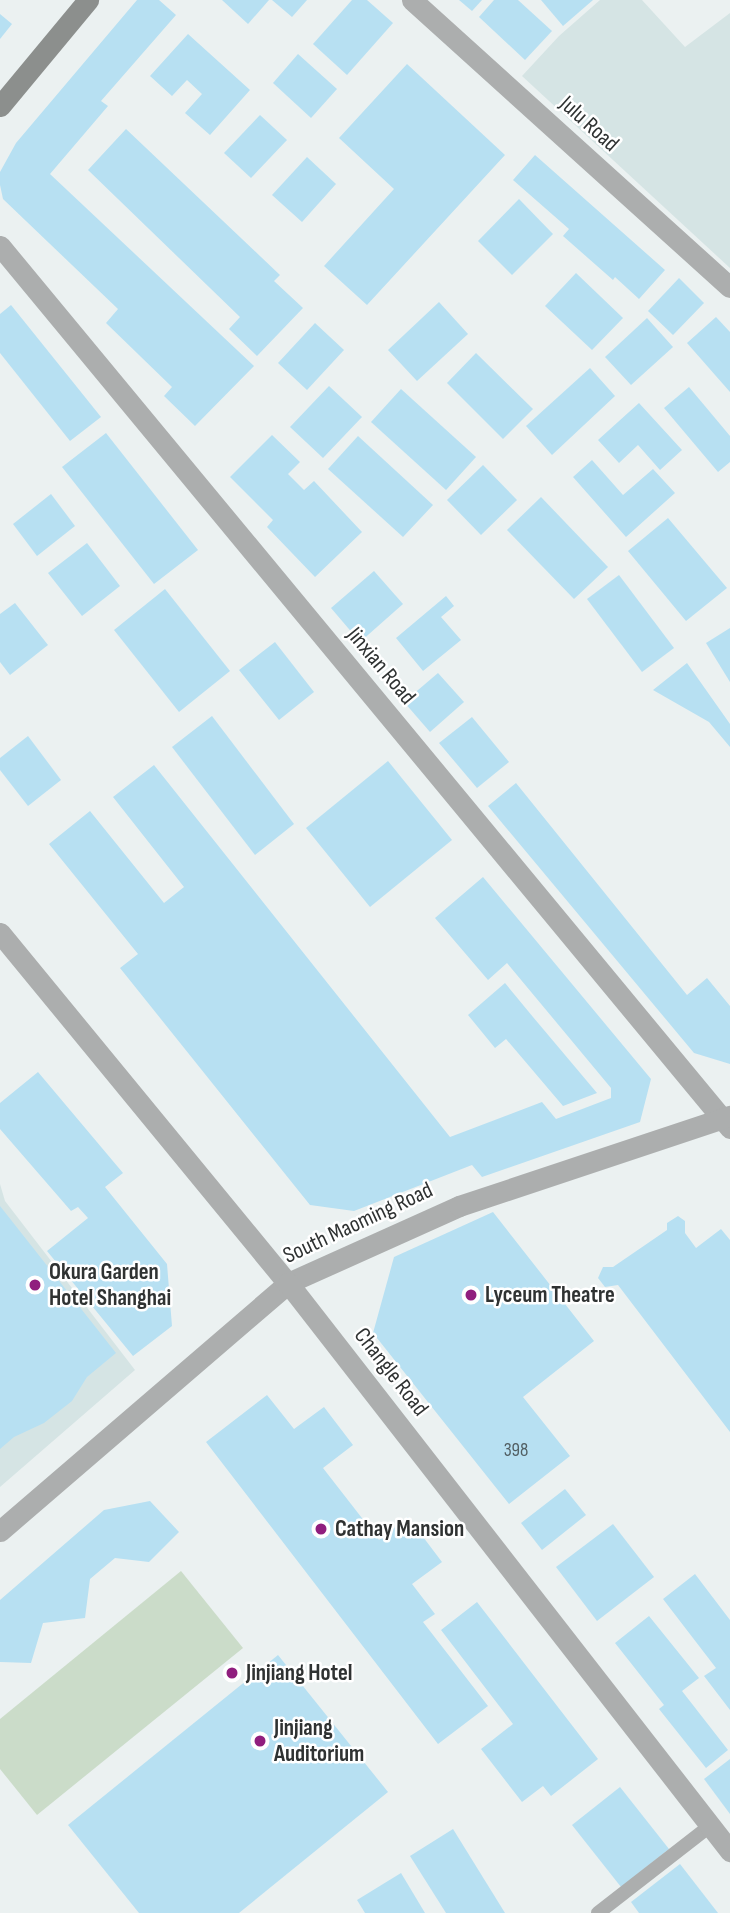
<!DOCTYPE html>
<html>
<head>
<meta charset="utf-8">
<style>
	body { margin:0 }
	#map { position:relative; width:730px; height:1913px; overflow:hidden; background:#ebf1f1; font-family:"Sofia Sans Condensed",sans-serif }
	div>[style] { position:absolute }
	.built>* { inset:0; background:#d5e4e4 }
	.green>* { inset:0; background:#cbdcc9 }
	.building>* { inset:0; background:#b7e0f2 }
	.service>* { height:14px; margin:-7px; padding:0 7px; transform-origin:7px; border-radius:7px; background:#acaeae }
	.minor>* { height:21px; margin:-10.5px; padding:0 10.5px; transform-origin:10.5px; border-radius:10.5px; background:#acaeae }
	.tertiary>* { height:21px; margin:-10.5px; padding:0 10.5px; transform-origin:10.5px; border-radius:10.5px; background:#acaeae }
	.secondary>* { height:21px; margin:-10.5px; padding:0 10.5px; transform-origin:10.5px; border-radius:10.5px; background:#8c8f8d }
	.dots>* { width:19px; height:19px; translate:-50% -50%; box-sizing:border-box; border:4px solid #fff; border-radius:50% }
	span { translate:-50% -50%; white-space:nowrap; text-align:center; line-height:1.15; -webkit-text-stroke:5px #fff; paint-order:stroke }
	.number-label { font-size:19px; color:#515e62 }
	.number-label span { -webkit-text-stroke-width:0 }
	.street-label { font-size:23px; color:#2f3232 }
	.poi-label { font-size:23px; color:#2f3232; font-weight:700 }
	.left { translate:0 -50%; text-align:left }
</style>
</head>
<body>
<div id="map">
	<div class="built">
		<i style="clip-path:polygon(600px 0,642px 0,685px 47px,730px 13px,730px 268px,522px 76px,559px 36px)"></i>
		<i style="clip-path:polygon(0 1184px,5px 1201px,135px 1370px,0 1487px)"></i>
	</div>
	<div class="green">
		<i style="clip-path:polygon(181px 1571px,243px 1648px,37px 1815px,0 1769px,0 1719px)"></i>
	</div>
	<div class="building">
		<i style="clip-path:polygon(137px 0,159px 0,176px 15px,101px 101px,108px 106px,50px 174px,254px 366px,195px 426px,164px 396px,172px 387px,106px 323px,118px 309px,3px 199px,0 185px,0 172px,16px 143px)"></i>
		<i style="clip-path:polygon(222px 0,269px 0,248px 24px)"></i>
		<i style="clip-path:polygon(272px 0,307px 0,292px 17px)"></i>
		<i style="clip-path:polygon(352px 0,367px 0,393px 23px,347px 75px,313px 44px)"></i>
		<i style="clip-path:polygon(459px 0,482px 0,472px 11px)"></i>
		<i style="clip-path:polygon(494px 0,518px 0,552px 31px,525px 60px,479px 17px)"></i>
		<i style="clip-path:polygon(541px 0,593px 0,563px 26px)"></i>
		<i style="clip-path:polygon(0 14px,12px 24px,0 39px)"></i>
		<i style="clip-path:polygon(188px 34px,250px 90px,210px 135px,185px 113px,202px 94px,187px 80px,172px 96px,150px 76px)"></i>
		<i style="clip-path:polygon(298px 54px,337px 89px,311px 118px,273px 83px)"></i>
		<i style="clip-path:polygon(407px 64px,505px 155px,367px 305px,324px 266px,394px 189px,339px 138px)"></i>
		<i style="clip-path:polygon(260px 115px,287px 140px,251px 178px,224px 153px)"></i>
		<i style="clip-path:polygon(126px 129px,280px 275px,274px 281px,303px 308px,257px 356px,229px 329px,240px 317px,88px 170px)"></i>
		<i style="clip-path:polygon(535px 155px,665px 270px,639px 299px,615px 277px,613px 280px,563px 236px,569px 229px,513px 180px)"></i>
		<i style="clip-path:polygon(307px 157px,336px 184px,302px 222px,272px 195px)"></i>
		<i style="clip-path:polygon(519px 199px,553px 234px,512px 275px,478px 241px)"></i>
		<i style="clip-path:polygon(576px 273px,623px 318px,592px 350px,545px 306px)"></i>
		<i style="clip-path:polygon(679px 278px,704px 303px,673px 335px,648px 311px)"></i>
		<i style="clip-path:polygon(439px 302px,468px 334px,417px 381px,388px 350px)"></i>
		<i style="clip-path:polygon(11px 305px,101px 417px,70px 441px,0 353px,0 314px)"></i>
		<i style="clip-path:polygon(716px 317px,730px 332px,730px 392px,687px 343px)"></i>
		<i style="clip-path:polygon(647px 318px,673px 347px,631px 385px,605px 357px)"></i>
		<i style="clip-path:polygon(315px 323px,344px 350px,307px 390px,278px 363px)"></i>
		<i style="clip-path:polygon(476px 353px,533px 409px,503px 439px,447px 383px)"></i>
		<i style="clip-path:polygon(590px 368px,615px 396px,552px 455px,526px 426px)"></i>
		<i style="clip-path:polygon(329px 386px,362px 417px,323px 458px,290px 427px)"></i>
		<i style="clip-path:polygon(689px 387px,730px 436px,730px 462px,718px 472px,664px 408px)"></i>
		<i style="clip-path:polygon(401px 389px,476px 457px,446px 490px,371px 422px)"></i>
		<i style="clip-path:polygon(639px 403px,682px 450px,660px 470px,638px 445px,619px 463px,598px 440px)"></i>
		<i style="clip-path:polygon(106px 433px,198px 550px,154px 584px,62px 467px)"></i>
		<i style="clip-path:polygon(272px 435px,300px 462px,288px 474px,304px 490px,314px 481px,362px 532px,315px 577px,267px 527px,273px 520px,230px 477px)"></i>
		<i style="clip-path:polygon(358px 436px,433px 505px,403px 537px,328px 469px)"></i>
		<i style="clip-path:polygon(592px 460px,623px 495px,653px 469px,675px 493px,626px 537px,573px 477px)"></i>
		<i style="clip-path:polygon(483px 465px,517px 500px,481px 535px,447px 500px)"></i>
		<i style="clip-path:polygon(51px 494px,75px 526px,37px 556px,13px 524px)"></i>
		<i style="clip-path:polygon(541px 497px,608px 567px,574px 599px,507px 530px)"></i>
		<i style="clip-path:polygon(668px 518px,727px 588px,686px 621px,628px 551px)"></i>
		<i style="clip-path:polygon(87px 543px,120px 586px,82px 616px,48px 573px)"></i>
		<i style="clip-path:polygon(374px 571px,403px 604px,360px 642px,331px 608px)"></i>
		<i style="clip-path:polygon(619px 575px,674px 648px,642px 672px,587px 599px)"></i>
		<i style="clip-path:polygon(165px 589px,230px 671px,179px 712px,114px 630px)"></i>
		<i style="clip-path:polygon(446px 596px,454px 606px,441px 617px,461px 640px,423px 671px,396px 638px)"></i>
		<i style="clip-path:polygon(15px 603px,48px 645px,10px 675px,0 662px,0 614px)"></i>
		<i style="clip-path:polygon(730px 628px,730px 682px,706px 643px)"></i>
		<i style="clip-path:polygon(275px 642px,314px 692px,279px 720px,239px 670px)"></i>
		<i style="clip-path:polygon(687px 663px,730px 724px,730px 747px,709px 722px,653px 690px)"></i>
		<i style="clip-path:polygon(438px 673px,464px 702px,430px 732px,404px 702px)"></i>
		<i style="clip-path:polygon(212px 716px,294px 824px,255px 855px,172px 747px)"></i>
		<i style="clip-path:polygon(472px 717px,509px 762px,477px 788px,439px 743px)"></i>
		<i style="clip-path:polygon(28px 736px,61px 780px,28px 806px,0 770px,0 758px)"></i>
		<i style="clip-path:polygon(388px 761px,452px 840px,370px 907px,306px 828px)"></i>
		<i style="clip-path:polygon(154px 765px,450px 1137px,542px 1102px,556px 1119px,611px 1098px,611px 1088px,507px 963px,488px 980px,435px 918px,483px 877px,651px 1079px,640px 1122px,482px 1177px,472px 1165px,354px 1211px,310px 1205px,120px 968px,138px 954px,49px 844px,90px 811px,164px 903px,184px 887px,113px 797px)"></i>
		<i style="clip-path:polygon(516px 783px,687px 995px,707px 978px,730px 1006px,730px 1064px,694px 1053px,488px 806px)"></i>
		<i style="clip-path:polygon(505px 983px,533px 1017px,597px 1093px,563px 1106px,506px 1039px,495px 1048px,468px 1015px)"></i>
		<i style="clip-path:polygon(38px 1072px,123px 1173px,105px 1187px,167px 1264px,172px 1326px,133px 1356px,47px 1251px,88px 1218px,78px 1207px,71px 1211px,0 1129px,0 1103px)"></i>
		<i style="clip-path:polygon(0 1206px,116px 1353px,87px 1377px,72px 1401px,44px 1423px,14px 1437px,0 1449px)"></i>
		<i style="clip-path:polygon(493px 1212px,594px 1341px,523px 1397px,570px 1456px,509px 1504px,373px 1333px,394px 1257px)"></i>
		<i style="clip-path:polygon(678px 1216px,685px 1221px,685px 1233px,696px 1248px,721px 1229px,730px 1240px,730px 1432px,618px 1285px,605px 1287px,598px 1278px,603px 1267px,613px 1267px,667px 1230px,667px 1223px)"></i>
		<i style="clip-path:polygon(267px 1395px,294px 1429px,324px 1407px,353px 1445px,323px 1468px,379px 1540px,408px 1517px,442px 1562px,412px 1584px,435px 1614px,423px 1622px,488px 1706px,438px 1744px,206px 1442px)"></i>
		<i style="clip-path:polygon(565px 1489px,586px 1515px,542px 1550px,521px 1523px)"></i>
		<i style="clip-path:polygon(150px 1501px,179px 1532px,149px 1562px,115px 1558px,90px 1579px,85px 1618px,43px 1623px,31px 1663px,0 1662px,0 1600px,104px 1510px)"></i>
		<i style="clip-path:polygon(613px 1524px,654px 1577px,597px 1621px,556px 1567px)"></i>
		<i style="clip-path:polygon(695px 1574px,730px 1620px,730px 1710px,704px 1676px,716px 1668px,663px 1599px)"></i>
		<i style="clip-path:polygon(477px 1602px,598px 1759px,551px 1796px,543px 1786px,522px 1802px,481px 1749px,513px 1724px,441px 1630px)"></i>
		<i style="clip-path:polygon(649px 1616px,699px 1678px,682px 1691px,728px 1750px,706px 1768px,659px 1709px,664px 1705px,615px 1643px)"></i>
		<i style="clip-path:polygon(278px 1655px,388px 1792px,239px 1913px,139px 1913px,68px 1825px)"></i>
		<i style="clip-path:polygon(730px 1759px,730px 1814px,704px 1779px)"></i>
		<i style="clip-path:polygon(620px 1787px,669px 1849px,621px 1887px,572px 1825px)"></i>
		<i style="clip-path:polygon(453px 1829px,505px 1913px,446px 1913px,410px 1856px)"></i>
		<i style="clip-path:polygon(680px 1864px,718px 1913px,639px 1913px,631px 1902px)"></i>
		<i style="clip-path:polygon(401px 1873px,425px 1913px,365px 1913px,357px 1900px)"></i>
	</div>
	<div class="service">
		<i style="left:598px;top:1913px;width:143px;rotate:-37.9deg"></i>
	</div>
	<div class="minor">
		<i style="left:412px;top:0;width:428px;rotate:42.1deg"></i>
		<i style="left:0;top:246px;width:1145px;rotate:50.39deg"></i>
		<i style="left:0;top:1531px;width:380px;rotate:-40.7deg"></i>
		<i style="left:288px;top:1283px;width:188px;rotate:-24.2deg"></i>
		<i style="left:459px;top:1206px;width:286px;rotate:-18.4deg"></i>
	</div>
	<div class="tertiary">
		<i style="left:0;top:933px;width:453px;rotate:50.6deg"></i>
		<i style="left:288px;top:1283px;width:720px;rotate:52.11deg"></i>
	</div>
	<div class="secondary">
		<i style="left:0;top:106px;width:138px;rotate:-50.3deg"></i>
	</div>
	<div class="dots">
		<i style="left:35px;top:1285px;background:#901e7e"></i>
		<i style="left:471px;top:1295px;background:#901e7e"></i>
		<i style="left:321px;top:1529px;background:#901e7e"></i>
		<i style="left:232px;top:1673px;background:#901e7e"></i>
		<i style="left:260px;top:1741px;background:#901e7e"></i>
	</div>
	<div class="number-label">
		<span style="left:516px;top:1451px">398</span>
	</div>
	<div class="street-label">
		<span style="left:589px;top:124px;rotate:42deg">Julu Road</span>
		<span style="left:381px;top:666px;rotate:50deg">Jinxian Road</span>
		<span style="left:358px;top:1223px;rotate:-25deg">South Maoming Road</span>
		<span style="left:391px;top:1372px;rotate:52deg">Changle Road</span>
	</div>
	<div class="poi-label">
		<span class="left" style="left:49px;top:1285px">Okura Garden<br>Hotel Shanghai</span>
		<span class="left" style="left:485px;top:1295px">Lyceum Theatre</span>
		<span class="left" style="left:335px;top:1529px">Cathay Mansion</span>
		<span class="left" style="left:246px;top:1673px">Jinjiang Hotel</span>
		<span class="left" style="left:274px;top:1741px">Jinjiang<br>Auditorium</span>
	</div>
</div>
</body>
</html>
